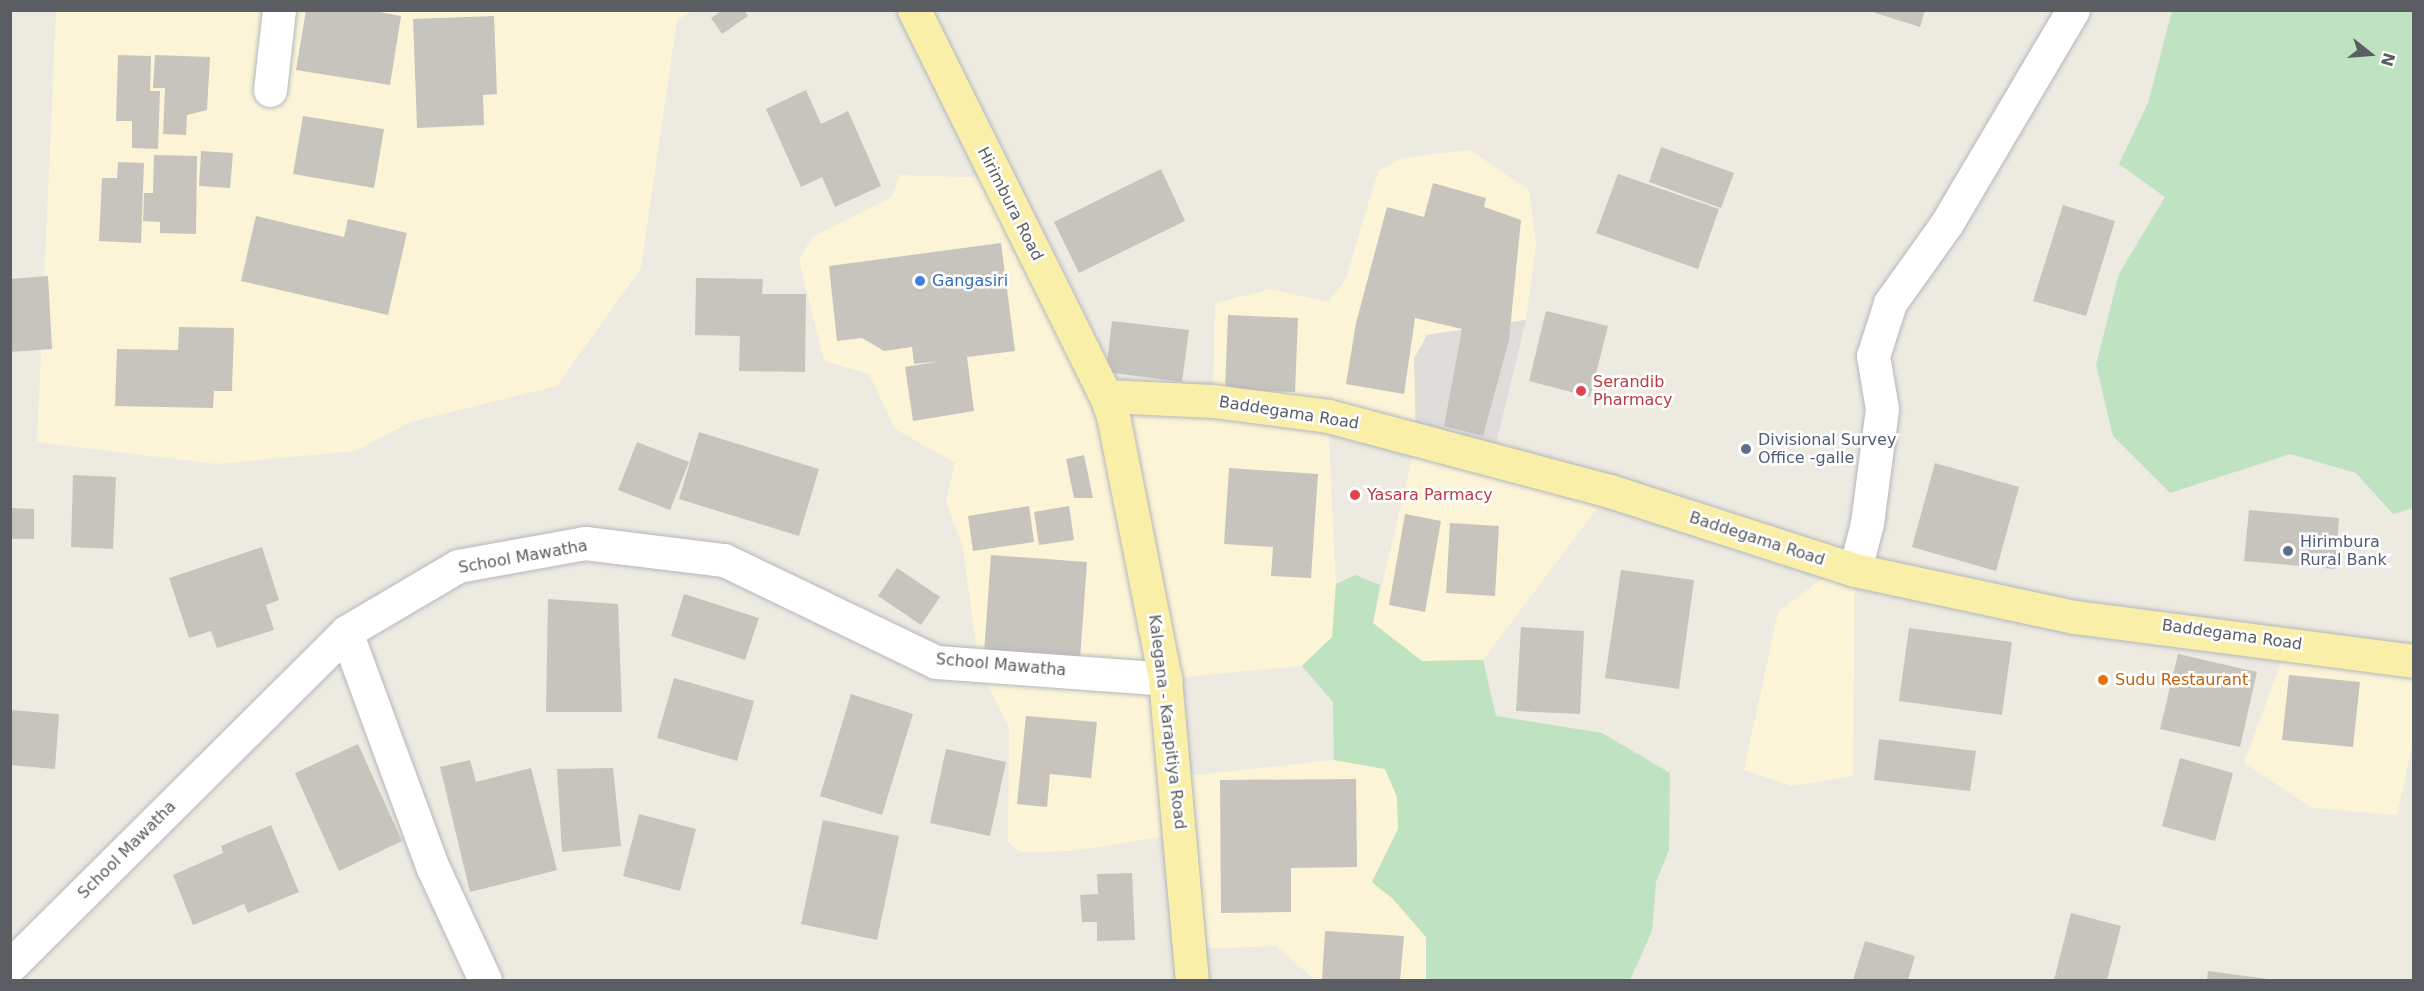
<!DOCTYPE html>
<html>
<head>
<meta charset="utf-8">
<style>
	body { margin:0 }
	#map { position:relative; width:2424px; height:991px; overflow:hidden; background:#eceae1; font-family:"DejaVu Sans",sans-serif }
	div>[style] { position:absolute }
	.commercial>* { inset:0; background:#fbf4d7 }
	.industrial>* { inset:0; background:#dfddd9 }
	.green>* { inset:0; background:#bfe2c0 }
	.building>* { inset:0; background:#c7c4be }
	.roads { filter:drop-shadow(0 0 2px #b4b7bb) drop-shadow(0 0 2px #b4b7bb) }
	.minor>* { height:33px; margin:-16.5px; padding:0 16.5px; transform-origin:16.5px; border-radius:16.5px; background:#fff }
	.major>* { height:33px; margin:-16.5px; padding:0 16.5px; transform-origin:16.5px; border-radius:16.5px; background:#faefa8 }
	.dots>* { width:16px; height:16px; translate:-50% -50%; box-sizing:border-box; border:3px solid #fff; border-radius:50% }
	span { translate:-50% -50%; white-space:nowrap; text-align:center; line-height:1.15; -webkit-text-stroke:5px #fff; paint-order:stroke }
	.street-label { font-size:16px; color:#5a5d61 }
	.shop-label { font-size:16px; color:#366cbe }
	.left { translate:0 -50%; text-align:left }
	.health-label { font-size:16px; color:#be3a42 }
	.service-label { font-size:16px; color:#4e5e75 }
	.food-label { font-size:16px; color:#c56008 }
	.frame { position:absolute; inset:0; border:12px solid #5a5d61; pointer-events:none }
	.north { position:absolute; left:2340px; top:24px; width:60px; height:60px; -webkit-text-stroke:4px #fff; paint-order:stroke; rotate:107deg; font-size:16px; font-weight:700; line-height:24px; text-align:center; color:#5a5d61 }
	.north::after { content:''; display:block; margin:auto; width:21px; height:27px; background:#5a5d61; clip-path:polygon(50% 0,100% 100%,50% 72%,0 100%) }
</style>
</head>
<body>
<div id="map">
	<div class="commercial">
		<i style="clip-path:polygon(56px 11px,692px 11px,677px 20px,641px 268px,557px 386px,410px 422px,356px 451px,216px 464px,37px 442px)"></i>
		<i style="clip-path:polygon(1470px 150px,1529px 190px,1536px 245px,1526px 320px,1427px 335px,1416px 441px,1610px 491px,1483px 660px,1422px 661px,1373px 623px,1416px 442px,1328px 416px,1336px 584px,1332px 637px,1302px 666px,1165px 679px,1176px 777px,1334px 760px,1386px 769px,1397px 797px,1398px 829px,1372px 882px,1393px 899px,1426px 937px,1426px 980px,1315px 980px,1276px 946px,1191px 949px,1180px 834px,1073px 851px,1020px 852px,1008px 842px,1009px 728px,979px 668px,963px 548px,946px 501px,955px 463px,895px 429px,869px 374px,824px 361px,799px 260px,812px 237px,892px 197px,899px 175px,997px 178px,1108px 407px,1213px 401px,1215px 303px,1271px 289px,1328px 302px,1346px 278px,1378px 171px,1402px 158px)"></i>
		<i style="clip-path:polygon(1839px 566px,1855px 570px,1853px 776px,1792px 786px,1744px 770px,1778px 612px)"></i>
		<i style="clip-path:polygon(2288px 643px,2413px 661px,2413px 742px,2397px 815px,2312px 808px,2244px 763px)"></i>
	</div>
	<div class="industrial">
		<i style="clip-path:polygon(1526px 320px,1492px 460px,1416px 442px,1414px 358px,1427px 335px)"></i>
	</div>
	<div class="green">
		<i style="clip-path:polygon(2172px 11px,2413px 11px,2413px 508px,2393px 514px,2356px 473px,2290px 454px,2170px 493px,2113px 436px,2096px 365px,2119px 274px,2165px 197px,2119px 164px,2148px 103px)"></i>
		<i style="clip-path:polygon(1355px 575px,1380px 585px,1373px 623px,1422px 661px,1483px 660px,1496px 716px,1602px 733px,1670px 773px,1669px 850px,1656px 882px,1652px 931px,1630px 980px,1426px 980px,1426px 937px,1393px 899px,1372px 882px,1398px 829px,1397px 797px,1385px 769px,1334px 760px,1333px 702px,1302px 666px,1332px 637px,1336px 584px)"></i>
	</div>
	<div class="building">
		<i style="clip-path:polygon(306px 10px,369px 10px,401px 16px,390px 85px,296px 70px)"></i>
		<i style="clip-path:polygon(723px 10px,744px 10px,748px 16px,722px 34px,711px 18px)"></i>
		<i style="clip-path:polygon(1866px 10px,1925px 10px,1920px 27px)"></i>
		<i style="clip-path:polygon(494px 16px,497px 94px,483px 95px,484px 125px,417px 128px,413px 19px)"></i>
		<i style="clip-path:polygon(118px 55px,151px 56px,150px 91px,160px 91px,158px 149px,132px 148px,132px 121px,116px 121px)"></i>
		<i style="clip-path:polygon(155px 55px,210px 57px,207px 110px,187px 115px,186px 135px,163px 134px,165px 88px,153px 88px)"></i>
		<i style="clip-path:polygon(806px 90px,821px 124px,848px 111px,881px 186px,835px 207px,822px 177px,801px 187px,766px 109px)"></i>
		<i style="clip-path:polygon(303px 116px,384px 129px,374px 188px,293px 174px)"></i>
		<i style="clip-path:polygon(1661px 147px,1734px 173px,1721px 208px,1649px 182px)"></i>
		<i style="clip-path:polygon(201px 151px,233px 153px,230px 188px,199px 186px)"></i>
		<i style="clip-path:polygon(154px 155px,197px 156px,196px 234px,160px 233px,160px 222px,143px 221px,144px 193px,153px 193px)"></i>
		<i style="clip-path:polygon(118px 162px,144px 163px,141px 243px,99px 241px,102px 178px,117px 178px)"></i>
		<i style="clip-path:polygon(1161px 169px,1185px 221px,1079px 273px,1054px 222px)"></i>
		<i style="clip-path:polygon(1618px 174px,1719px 209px,1698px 269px,1596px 233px)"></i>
		<i style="clip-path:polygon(1433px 183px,1486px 198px,1484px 207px,1521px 220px,1509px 340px,1483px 436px,1444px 426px,1462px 329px,1415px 318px,1404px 394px,1346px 384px,1356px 323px,1387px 207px,1424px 217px)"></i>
		<i style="clip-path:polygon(2063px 205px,2115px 221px,2086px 316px,2033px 301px)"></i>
		<i style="clip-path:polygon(256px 216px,344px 237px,348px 219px,407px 233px,388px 315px,241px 281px)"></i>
		<i style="clip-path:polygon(1001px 243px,1015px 351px,967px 357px,974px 411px,913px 421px,905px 367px,941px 361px,914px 364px,912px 347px,884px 351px,862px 338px,837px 341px,829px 266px)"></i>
		<i style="clip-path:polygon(48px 276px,52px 349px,10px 352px,10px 279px)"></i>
		<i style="clip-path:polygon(696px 278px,763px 279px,762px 294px,806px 294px,805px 372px,739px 371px,740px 336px,695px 335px)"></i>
		<i style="clip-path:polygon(1546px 311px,1608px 326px,1590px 397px,1529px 381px)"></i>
		<i style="clip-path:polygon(1228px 315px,1298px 318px,1295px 392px,1225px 390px)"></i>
		<i style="clip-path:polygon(1112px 321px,1189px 330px,1182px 382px,1106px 372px)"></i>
		<i style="clip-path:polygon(179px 327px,234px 328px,232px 391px,214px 391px,213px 408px,115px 406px,117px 349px,178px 350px)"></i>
		<i style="clip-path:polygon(699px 432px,819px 469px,799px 536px,679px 499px)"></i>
		<i style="clip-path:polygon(637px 442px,689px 462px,670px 510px,618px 490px)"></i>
		<i style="clip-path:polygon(1084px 455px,1093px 498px,1074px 498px,1066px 459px)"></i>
		<i style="clip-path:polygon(1935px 463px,2019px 487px,1996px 571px,1912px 547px)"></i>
		<i style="clip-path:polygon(1229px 468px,1318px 474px,1311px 578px,1271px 576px,1273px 547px,1224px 544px)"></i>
		<i style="clip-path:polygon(73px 475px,116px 477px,113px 549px,71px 547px)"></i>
		<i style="clip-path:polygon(1029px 506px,1034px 542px,973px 551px,968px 516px)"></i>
		<i style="clip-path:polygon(1069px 506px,1074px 540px,1039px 545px,1034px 512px)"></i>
		<i style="clip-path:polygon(10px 508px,34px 509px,34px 539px,10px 539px)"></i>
		<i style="clip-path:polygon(2249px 510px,2339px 518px,2335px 569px,2244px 561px)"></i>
		<i style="clip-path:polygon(1405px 514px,1441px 521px,1425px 612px,1389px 605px)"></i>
		<i style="clip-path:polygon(1450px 523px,1499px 526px,1495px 596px,1446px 593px)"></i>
		<i style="clip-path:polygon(262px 547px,279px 600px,266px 605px,274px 630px,217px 648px,211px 631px,189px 638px,169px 578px)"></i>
		<i style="clip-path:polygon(991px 555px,1087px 562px,1080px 660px,984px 654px)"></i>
		<i style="clip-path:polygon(897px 568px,940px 597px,921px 625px,878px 596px)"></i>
		<i style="clip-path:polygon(1621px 570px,1694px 580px,1679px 689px,1605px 678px)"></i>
		<i style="clip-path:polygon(684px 594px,759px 618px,745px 660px,671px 636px)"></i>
		<i style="clip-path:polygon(548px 599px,618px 604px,622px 712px,546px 712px)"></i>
		<i style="clip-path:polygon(1521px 627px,1584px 631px,1580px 714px,1516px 711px)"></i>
		<i style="clip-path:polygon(1909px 628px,2012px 642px,2002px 715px,1899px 701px)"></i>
		<i style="clip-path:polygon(2178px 654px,2257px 672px,2240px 747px,2160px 729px)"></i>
		<i style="clip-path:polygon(2289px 675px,2360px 682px,2353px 747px,2282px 740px)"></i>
		<i style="clip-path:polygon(674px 678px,754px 701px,737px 761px,657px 738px)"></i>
		<i style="clip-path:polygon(851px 694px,913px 714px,882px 815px,820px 796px)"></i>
		<i style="clip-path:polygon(10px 710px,59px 714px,55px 769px,10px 765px)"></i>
		<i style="clip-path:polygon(1026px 716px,1097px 722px,1091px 778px,1050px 774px,1047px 807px,1017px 804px)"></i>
		<i style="clip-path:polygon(1879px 739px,1976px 751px,1970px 791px,1874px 780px)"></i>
		<i style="clip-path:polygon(358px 744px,402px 841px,339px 871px,295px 773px)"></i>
		<i style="clip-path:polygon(946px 749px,1006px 762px,990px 836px,930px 823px)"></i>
		<i style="clip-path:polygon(2180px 758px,2233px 773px,2215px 841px,2162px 826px)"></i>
		<i style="clip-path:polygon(470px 760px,476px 782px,531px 768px,557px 870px,470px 892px,440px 767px)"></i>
		<i style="clip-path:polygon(613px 768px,621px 846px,562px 852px,557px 769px)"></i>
		<i style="clip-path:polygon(1356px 779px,1357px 867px,1291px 868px,1291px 912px,1221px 913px,1220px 780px)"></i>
		<i style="clip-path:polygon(639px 814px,696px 829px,680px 891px,623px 876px)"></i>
		<i style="clip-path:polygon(823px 820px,899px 836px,877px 940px,801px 924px)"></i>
		<i style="clip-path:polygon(271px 825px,299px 892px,248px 913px,244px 904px,193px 925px,173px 875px,223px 853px,221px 846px)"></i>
		<i style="clip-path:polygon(1132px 873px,1135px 940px,1097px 941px,1097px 922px,1082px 922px,1080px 895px,1098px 894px,1097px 874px)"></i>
		<i style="clip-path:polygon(2071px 913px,2121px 926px,2107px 980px,2054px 980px)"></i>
		<i style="clip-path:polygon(1325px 931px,1404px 936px,1400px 980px,1322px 979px)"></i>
		<i style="clip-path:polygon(1865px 941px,1915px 956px,1908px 980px,1853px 980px)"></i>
		<i style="clip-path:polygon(2208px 971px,2268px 979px,2268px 980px,2207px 980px)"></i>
	</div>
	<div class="roads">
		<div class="minor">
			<i style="left:270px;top:90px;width:81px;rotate:-83.6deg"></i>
			<i style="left:1855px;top:570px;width:49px;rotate:-75.7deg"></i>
			<i style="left:1867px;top:523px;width:115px;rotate:-82.5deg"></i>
			<i style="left:1882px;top:409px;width:54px;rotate:-99.6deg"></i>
			<i style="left:1873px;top:356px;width:56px;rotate:-72.2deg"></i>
			<i style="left:1890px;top:303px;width:98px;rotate:-54.5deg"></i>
			<i style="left:1947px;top:223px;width:247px;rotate:-59.4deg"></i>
			<i style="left:346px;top:632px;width:252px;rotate:69.8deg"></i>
			<i style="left:433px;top:868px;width:123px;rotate:65.1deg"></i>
			<i style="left:10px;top:966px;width:474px;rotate:-44.8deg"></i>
			<i style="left:346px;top:632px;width:130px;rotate:-30.5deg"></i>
			<i style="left:458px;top:566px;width:129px;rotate:-10.3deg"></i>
			<i style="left:585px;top:543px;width:140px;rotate:7deg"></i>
			<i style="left:724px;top:560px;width:235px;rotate:25.7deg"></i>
			<i style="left:936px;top:662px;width:230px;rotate:4.2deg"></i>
		</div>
		<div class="major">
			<i style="left:914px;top:10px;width:431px;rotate:63.6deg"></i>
			<i style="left:1106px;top:396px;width:21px;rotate:71deg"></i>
			<i style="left:1113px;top:416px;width:268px;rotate:78.8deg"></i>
			<i style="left:1165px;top:679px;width:302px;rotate:84.9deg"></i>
			<i style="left:1106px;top:396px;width:107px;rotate:2.7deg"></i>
			<i style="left:1213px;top:401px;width:116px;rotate:7.4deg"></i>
			<i style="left:1328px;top:416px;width:292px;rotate:14.9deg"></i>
			<i style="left:1610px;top:491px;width:257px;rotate:17.9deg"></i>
			<i style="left:1855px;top:570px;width:225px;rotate:12.1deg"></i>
			<i style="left:2075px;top:617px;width:342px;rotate:7.4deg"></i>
		</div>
	</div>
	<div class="dots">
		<i style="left:920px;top:281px;background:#3f7fe0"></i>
		<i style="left:1581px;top:391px;background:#e0444e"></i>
		<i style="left:1746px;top:449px;background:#5c6f8a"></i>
		<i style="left:1355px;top:495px;background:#e0444e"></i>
		<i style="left:2288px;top:551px;background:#5c6f8a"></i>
		<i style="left:2103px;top:680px;background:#e8710a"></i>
	</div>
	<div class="street-label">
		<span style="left:1010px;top:204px;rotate:63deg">Hirimbura Road</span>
		<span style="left:1289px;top:413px;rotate:9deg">Baddegama Road</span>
		<span style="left:1757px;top:539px;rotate:18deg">Baddegama Road</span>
		<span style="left:523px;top:557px;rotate:-10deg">School Mawatha</span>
		<span style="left:2232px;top:635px;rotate:8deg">Baddegama Road</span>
		<span style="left:1001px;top:665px;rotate:5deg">School Mawatha</span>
		<span style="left:1167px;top:722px;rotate:83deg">Kalegana - Karapitiya Road</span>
		<span style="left:127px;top:850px;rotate:-45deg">School Mawatha</span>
	</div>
	<div class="shop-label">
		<span class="left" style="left:932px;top:281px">Gangasiri</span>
	</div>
	<div class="health-label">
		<span class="left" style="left:1593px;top:391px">Serandib<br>Pharmacy</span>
		<span class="left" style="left:1367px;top:495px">Yasara Parmacy</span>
	</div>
	<div class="service-label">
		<span class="left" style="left:1758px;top:449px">Divisional Survey<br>Office -galle</span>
		<span class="left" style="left:2300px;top:551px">Hirimbura<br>Rural Bank</span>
	</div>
	<div class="food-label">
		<span class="left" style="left:2115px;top:680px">Sudu Restaurant</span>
	</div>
	<div class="frame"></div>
	<div class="north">N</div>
</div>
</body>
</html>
